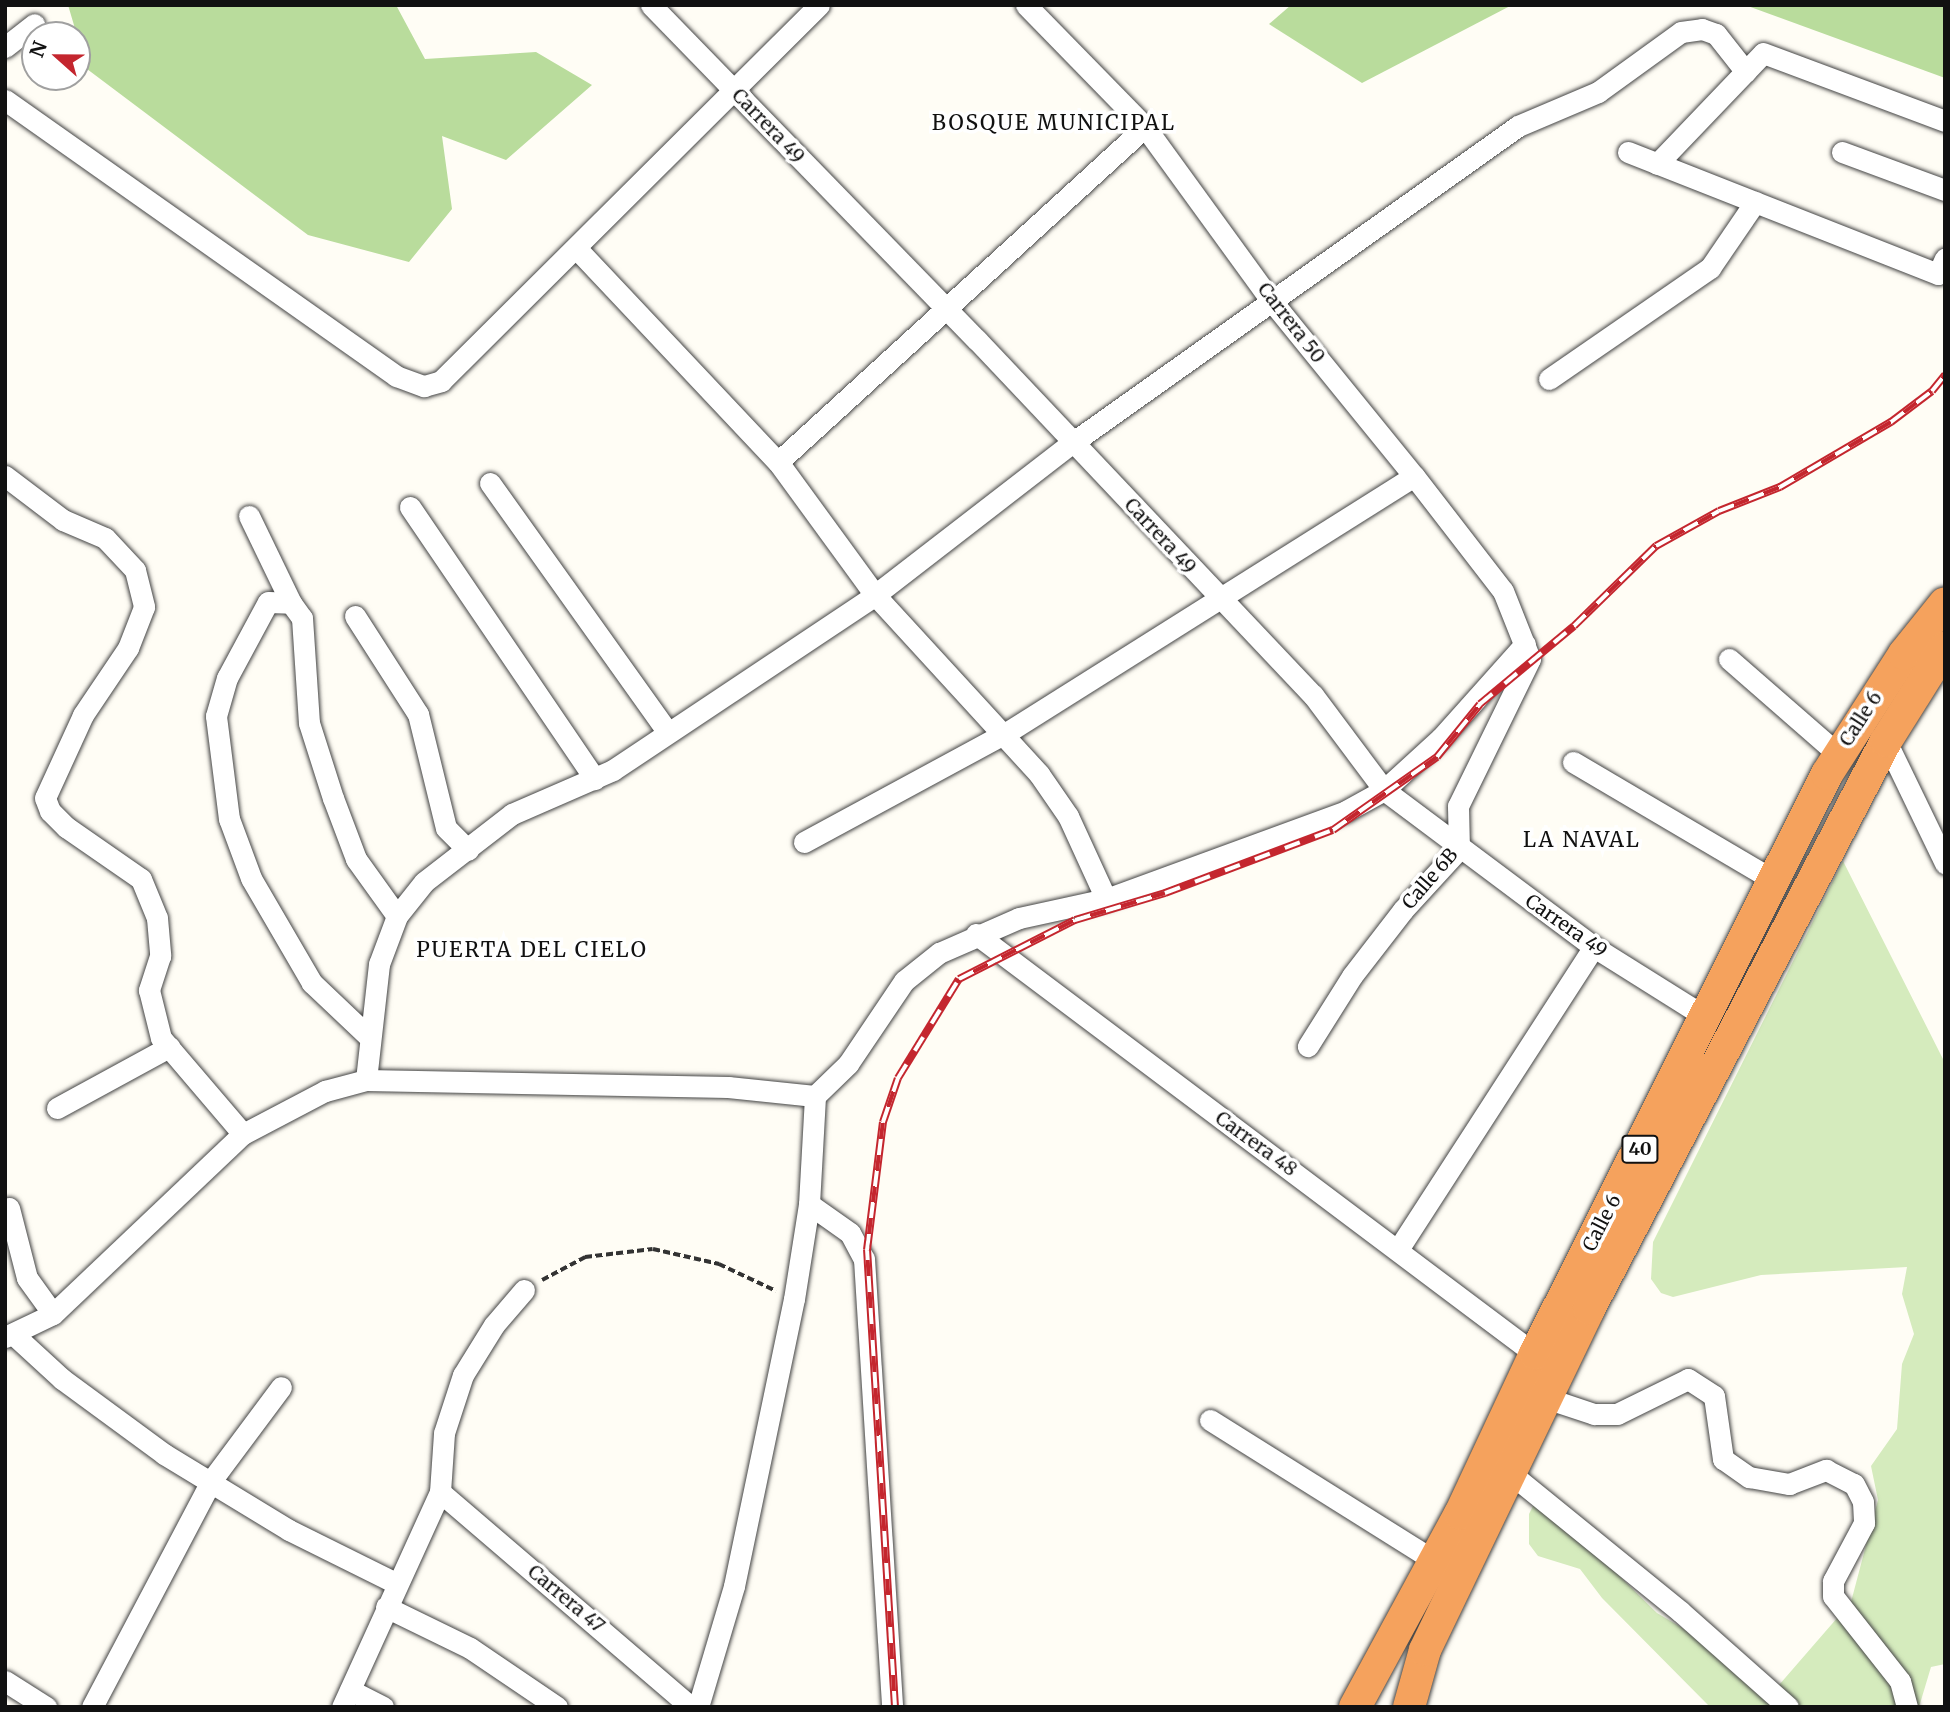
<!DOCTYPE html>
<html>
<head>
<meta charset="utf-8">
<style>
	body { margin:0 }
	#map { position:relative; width:1950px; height:1712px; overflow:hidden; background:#fffdf5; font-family:Merriweather,serif }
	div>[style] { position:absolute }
	.green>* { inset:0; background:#d5ebbd }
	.forest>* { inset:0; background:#b9dc9c }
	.path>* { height:3.5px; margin-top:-1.75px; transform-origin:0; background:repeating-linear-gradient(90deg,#333 0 7px,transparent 0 10.5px) }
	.roads { filter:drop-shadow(0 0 2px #444) drop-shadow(0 0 2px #444) }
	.minor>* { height:21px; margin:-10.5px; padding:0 10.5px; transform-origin:10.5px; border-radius:10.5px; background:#fff }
	.highway>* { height:32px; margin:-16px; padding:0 16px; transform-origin:16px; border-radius:16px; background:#f5a25d }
	.rail>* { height:8px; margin-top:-4px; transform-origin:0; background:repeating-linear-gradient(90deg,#fff 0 16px,#c4262e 0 32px); box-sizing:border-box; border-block:2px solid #c4262e }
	span { translate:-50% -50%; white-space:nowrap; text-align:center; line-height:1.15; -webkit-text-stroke:7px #fff; paint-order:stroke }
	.shield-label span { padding:2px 5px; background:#fff; border:2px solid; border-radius:5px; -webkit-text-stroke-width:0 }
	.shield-label { font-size:18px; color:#111; font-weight:700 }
	.street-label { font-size:19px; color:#111 }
	.neighbourhood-label { font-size:21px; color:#111; letter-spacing:2px }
	.frame { position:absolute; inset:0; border:7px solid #111; pointer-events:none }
	.north { position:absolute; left:21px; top:21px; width:70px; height:70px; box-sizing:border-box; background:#fff; border:2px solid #a0a0a0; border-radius:50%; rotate:291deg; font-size:19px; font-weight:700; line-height:28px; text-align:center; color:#111 }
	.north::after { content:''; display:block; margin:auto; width:24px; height:32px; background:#c4262e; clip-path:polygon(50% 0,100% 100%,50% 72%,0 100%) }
</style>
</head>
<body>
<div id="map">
	<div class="green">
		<i style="clip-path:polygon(1843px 861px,1945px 1063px,1945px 1664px,1931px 1667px,1919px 1707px,1710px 1707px,1602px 1598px,1580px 1569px,1538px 1556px,1529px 1544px,1529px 1514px,1538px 1496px,1657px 1613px,1779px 1685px,1851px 1602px,1878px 1500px,1871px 1466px,1897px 1429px,1902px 1364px,1914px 1334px,1902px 1294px,1907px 1267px,1761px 1275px,1673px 1297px,1661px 1293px,1651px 1279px,1653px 1242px)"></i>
	</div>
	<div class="forest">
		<i style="clip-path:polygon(68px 5px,396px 5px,425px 59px,536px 52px,592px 85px,506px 160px,442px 136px,452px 209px,409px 262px,308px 235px,87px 69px)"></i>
		<i style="clip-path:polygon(1291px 5px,1512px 5px,1362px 83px,1269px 24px)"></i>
		<i style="clip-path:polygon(1745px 5px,1945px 5px,1945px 78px)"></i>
	</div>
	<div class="path">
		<i style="left:542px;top:1280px;width:49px;rotate:-28.1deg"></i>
		<i style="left:585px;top:1257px;width:68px;rotate:-6.7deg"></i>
		<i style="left:653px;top:1249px;width:68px;rotate:12.8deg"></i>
		<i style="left:719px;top:1264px;width:63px;rotate:25.3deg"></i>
	</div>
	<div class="roads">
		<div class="minor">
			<i style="left:651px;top:5px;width:467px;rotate:45.8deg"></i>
			<i style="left:977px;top:340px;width:489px;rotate:46.6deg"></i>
			<i style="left:1313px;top:695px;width:119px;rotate:53.2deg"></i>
			<i style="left:1384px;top:790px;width:262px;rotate:36.8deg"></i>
			<i style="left:1594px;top:947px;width:133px;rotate:32.1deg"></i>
			<i style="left:1026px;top:5px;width:170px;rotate:45.7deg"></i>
			<i style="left:1145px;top:127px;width:213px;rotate:54deg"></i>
			<i style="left:1270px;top:299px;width:228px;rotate:50.9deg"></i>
			<i style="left:1414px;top:476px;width:145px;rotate:52.3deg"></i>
			<i style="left:1503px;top:591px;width:73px;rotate:68.3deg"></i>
			<i style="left:1530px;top:659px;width:164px;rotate:116.1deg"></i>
			<i style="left:1458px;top:806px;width:43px;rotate:88.7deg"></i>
			<i style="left:1459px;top:849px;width:83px;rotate:132.6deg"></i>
			<i style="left:1403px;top:910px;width:83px;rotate:127.7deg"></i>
			<i style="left:1352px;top:976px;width:83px;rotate:122.2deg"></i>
			<i style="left:5px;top:47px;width:37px;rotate:-38deg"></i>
			<i style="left:5px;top:100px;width:479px;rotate:35.2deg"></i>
			<i style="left:396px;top:376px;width:30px;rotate:20deg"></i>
			<i style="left:424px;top:386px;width:18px;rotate:-16deg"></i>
			<i style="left:441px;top:381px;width:533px;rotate:-44.85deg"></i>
			<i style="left:1628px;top:152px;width:333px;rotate:21.5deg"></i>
			<i style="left:1938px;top:274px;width:17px;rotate:-66deg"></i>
			<i style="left:1842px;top:152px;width:110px;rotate:20.3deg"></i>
			<i style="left:1657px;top:164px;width:153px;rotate:-46.3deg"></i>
			<i style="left:1763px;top:53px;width:194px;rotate:20.5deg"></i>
			<i style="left:577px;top:249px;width:293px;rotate:46.7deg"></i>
			<i style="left:778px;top:462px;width:165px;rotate:53.9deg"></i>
			<i style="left:875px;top:595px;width:243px;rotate:47.5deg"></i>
			<i style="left:1039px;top:774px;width:51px;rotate:55.4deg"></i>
			<i style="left:1068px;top:816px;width:91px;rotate:65.4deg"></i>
			<i style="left:1549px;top:379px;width:196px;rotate:-34.6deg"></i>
			<i style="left:1710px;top:268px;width:80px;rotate:-55.7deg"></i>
			<i style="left:778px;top:462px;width:497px;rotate:-42.4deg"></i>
			<i style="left:5px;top:476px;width:73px;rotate:37.2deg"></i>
			<i style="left:63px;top:520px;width:46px;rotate:23.2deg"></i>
			<i style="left:105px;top:538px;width:44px;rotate:46.8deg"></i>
			<i style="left:135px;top:570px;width:38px;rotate:76deg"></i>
			<i style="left:144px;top:607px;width:44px;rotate:111.3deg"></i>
			<i style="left:128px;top:648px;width:81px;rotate:123.9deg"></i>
			<i style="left:83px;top:715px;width:91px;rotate:114.6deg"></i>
			<i style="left:45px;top:798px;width:14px;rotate:69deg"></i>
			<i style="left:50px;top:811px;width:23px;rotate:45deg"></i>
			<i style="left:66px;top:827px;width:91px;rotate:34.7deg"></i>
			<i style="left:141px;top:879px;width:42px;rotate:67.7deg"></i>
			<i style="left:157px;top:918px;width:38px;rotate:85deg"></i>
			<i style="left:160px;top:956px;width:36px;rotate:108deg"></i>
			<i style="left:149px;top:990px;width:49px;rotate:76deg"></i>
			<i style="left:161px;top:1038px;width:126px;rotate:49.5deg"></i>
			<i style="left:490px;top:483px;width:305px;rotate:54.5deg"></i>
			<i style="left:410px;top:507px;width:329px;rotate:55.8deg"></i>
			<i style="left:249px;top:516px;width:97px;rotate:64.2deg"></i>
			<i style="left:355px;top:616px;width:117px;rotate:57.3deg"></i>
			<i style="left:418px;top:714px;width:117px;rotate:76.2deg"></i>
			<i style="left:446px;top:828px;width:31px;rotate:45deg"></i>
			<i style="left:1729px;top:659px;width:145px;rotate:41.1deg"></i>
			<i style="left:1886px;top:741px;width:136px;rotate:64.2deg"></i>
			<i style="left:1573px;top:762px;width:234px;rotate:30.5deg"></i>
			<i style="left:804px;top:842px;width:230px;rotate:-28.4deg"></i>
			<i style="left:1006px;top:733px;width:482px;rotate:-32.2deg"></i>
			<i style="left:976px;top:934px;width:699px;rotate:36.92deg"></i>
			<i style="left:369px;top:1037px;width:79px;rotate:-136.5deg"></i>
			<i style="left:312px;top:983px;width:121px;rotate:-120.2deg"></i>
			<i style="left:251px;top:878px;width:63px;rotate:-110.4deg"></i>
			<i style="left:229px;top:819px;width:104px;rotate:-97.2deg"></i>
			<i style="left:216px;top:716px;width:40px;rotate:-74deg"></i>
			<i style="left:227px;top:678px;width:86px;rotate:-61.7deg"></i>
			<i style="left:268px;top:602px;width:23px;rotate:2deg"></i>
			<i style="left:291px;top:603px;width:19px;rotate:54deg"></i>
			<i style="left:302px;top:618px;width:105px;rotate:86.2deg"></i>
			<i style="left:309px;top:723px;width:79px;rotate:72.3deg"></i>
			<i style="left:333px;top:798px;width:65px;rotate:69.3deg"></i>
			<i style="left:356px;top:859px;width:70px;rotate:54.3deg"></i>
			<i style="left:366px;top:1080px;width:117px;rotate:-83.6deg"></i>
			<i style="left:379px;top:964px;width:51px;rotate:-69.4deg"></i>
			<i style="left:397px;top:916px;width:43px;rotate:-51.5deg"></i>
			<i style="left:424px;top:882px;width:111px;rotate:-37.7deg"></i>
			<i style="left:512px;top:814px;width:110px;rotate:-23.5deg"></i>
			<i style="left:613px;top:770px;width:315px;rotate:-33.7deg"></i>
			<i style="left:875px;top:595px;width:249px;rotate:-37.7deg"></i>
			<i style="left:1072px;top:443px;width:547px;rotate:-35.4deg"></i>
			<i style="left:1518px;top:126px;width:87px;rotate:-23deg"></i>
			<i style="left:1598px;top:92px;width:102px;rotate:-35.9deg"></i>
			<i style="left:1681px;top:32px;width:21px;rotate:-8deg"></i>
			<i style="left:1702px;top:29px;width:15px;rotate:20deg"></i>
			<i style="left:1716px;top:34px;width:48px;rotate:51.7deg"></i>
			<i style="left:57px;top:1108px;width:128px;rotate:-28.6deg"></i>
			<i style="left:809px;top:1204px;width:50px;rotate:35.3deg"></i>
			<i style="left:850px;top:1233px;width:30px;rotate:62deg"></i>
			<i style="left:864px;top:1259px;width:449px;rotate:86.4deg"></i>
			<i style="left:9px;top:1208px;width:72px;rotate:75.6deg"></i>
			<i style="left:27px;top:1278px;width:44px;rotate:54.2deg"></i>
			<i style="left:1399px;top:1248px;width:359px;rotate:-57.1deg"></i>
			<i style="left:13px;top:1334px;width:67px;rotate:42.6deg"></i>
			<i style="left:62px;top:1379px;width:127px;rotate:36.3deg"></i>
			<i style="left:164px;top:1454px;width:146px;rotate:31.3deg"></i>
			<i style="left:289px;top:1530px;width:119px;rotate:26.4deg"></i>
			<i style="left:5px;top:1337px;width:53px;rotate:-25.6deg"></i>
			<i style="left:53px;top:1314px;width:262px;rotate:-43.5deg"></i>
			<i style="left:243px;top:1134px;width:93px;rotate:-27.7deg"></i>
			<i style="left:325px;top:1091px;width:42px;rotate:-15deg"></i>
			<i style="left:366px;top:1080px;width:362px;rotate:1.1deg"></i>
			<i style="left:728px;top:1087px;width:87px;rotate:5.9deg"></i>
			<i style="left:815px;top:1096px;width:46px;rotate:-44.1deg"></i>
			<i style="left:848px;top:1064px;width:100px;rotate:-56deg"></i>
			<i style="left:904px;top:981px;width:45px;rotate:-38.7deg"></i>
			<i style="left:939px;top:953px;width:87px;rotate:-23.6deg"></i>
			<i style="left:1019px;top:918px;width:89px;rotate:-12.3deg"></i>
			<i style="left:1106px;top:899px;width:256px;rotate:-20.1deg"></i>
			<i style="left:1346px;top:811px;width:43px;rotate:-28.9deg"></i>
			<i style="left:1384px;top:790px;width:77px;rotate:-42.4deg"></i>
			<i style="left:1441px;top:738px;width:126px;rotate:-48.2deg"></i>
			<i style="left:1546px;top:1398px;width:51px;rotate:18.4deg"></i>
			<i style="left:1594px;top:1414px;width:23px"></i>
			<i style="left:1617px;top:1414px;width:79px;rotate:-26.2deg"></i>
			<i style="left:1688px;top:1379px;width:31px;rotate:33deg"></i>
			<i style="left:1714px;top:1396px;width:64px;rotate:81.9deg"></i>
			<i style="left:1723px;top:1459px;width:32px;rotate:35deg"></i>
			<i style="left:1749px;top:1477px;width:41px;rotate:9.9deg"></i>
			<i style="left:1789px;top:1484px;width:40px;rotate:-21deg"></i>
			<i style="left:1826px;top:1470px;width:31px;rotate:27deg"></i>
			<i style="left:1854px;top:1484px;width:20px;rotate:63deg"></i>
			<i style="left:1863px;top:1502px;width:21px;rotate:87deg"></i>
			<i style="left:1864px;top:1523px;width:66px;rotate:118.1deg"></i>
			<i style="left:1833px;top:1581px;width:15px;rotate:90deg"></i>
			<i style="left:1833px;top:1596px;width:108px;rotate:51.8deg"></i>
			<i style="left:1900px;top:1681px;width:27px;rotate:75deg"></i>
			<i style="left:1210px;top:1420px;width:266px;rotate:32.1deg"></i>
			<i style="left:1510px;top:1473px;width:220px;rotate:39.1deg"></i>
			<i style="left:1681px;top:1612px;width:143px;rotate:41.6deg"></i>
			<i style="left:440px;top:1492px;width:330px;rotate:40.6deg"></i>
			<i style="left:386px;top:1607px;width:93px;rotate:26deg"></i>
			<i style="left:470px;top:1648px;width:105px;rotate:34.1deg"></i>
			<i style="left:5px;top:1681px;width:49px;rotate:32.4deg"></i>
			<i style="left:350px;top:1690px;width:37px;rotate:27deg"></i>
			<i style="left:92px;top:1707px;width:255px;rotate:-62.2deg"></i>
			<i style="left:211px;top:1481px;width:117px;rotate:-53.3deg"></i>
			<i style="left:342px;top:1707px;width:236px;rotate:-65.5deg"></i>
			<i style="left:440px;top:1492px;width:59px;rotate:-86.1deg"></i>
			<i style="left:444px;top:1433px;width:61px;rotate:-71.9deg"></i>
			<i style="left:463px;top:1375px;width:59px;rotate:-58.2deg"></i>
			<i style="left:494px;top:1325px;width:46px;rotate:-49.4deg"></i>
			<i style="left:698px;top:1707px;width:126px;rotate:-73.4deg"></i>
			<i style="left:734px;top:1586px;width:293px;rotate:-78.2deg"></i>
			<i style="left:794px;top:1299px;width:96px;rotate:-81deg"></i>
			<i style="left:809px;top:1204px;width:108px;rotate:-86.8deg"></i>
		</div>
		<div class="highway">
			<i style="left:1355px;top:1707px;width:220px;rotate:-61.5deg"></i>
			<i style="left:1460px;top:1514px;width:177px;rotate:-64.9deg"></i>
			<i style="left:1535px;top:1354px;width:649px;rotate:-63.28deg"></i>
			<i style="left:1827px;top:774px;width:143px;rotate:-57.3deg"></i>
			<i style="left:1904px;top:654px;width:65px;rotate:-51.2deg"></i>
			<i style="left:1409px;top:1707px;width:59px;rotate:-74.3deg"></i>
			<i style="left:1425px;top:1650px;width:378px;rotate:-64.3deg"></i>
			<i style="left:1589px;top:1309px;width:641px;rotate:-62.4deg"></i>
			<i style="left:1886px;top:741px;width:111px;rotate:-57.9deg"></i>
		</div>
	</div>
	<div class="rail">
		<i style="left:895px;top:1707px;width:458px;rotate:-93.5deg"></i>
		<i style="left:867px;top:1250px;width:129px;rotate:-82.9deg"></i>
		<i style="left:883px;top:1122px;width:46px;rotate:-71.2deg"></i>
		<i style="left:898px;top:1078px;width:116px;rotate:-58.4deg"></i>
		<i style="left:959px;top:979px;width:130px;rotate:-27deg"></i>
		<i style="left:1075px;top:920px;width:94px;rotate:-16.7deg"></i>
		<i style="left:1165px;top:893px;width:179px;rotate:-20.6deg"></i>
		<i style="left:1333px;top:830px;width:127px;rotate:-35.1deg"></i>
		<i style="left:1437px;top:757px;width:68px;rotate:-50.9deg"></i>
		<i style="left:1480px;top:704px;width:122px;rotate:-39.7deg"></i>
		<i style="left:1574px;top:626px;width:115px;rotate:-44.3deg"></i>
		<i style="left:1656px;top:546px;width:72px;rotate:-29.1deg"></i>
		<i style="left:1719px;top:511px;width:66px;rotate:-21.5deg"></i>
		<i style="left:1780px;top:487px;width:129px;rotate:-30.4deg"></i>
		<i style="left:1891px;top:422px;width:51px;rotate:-37.1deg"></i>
		<i style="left:1932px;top:391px;width:21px;rotate:-51deg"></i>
	</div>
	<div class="shield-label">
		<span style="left:1640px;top:1149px">40</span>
	</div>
	<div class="street-label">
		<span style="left:768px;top:126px;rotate:46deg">Carrera 49</span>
		<span style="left:1291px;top:323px;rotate:52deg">Carrera 50</span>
		<span style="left:1160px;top:536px;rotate:47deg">Carrera 49</span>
		<span style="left:1861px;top:719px;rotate:-57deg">Calle 6</span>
		<span style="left:1430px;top:879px;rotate:-49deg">Calle 6B</span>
		<span style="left:1566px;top:926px;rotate:35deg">Carrera 49</span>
		<span style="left:1256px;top:1144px;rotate:36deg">Carrera 48</span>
		<span style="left:1602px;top:1223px;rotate:-63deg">Calle 6</span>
		<span style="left:566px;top:1599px;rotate:40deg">Carrera 47</span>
	</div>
	<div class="neighbourhood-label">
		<span style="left:1054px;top:123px">BOSQUE MUNICIPAL</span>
		<span style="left:1582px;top:840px">LA NAVAL</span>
		<span style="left:532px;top:950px">PUERTA DEL CIELO</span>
	</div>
	<div class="frame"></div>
	<div class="north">N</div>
</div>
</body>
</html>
